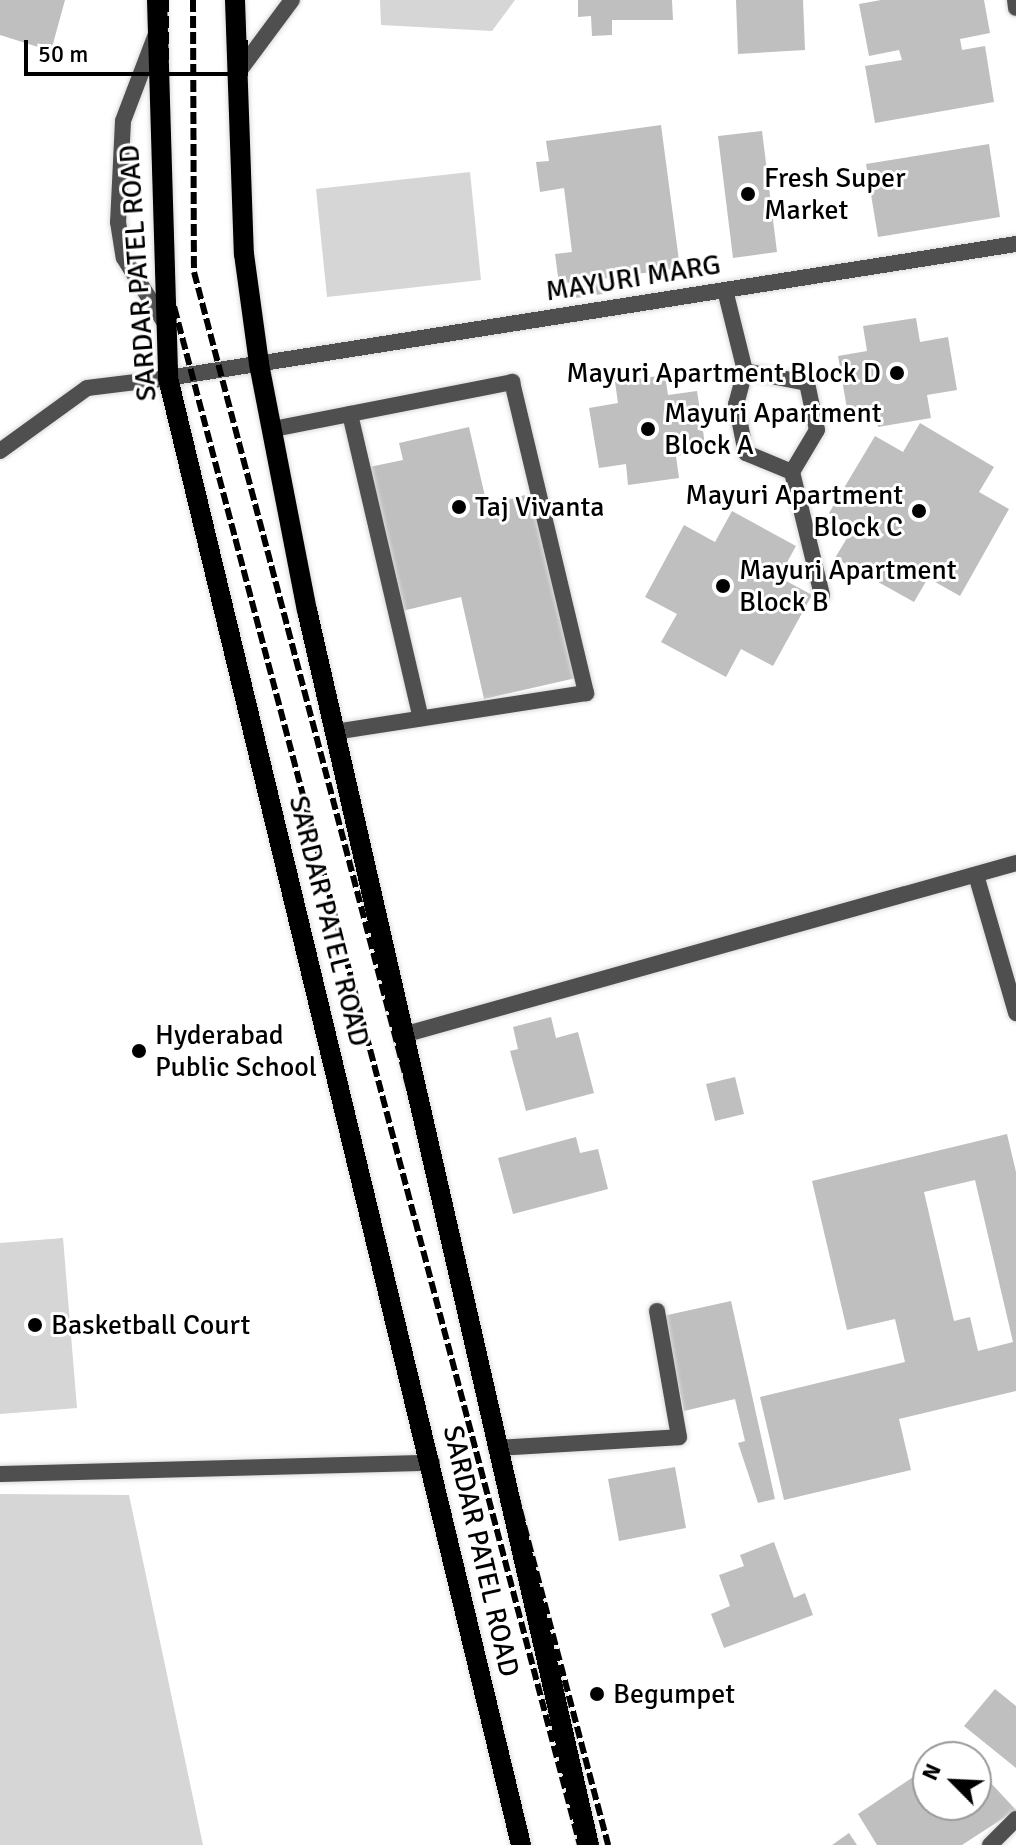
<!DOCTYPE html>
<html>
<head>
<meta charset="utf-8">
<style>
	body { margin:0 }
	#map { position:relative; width:1016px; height:1845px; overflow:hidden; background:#fff; font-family:Signika,sans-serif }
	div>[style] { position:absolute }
	.green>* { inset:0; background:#d6d6d6 }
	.building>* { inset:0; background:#bfbfbf }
	.roads { filter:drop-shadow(0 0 2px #dbdbdb) drop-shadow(0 0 2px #dbdbdb) }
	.lane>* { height:16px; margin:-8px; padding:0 8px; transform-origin:8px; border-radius:8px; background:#4f4f4f }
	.street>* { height:16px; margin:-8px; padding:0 8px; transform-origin:8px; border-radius:8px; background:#4f4f4f }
	.primary>* { height:20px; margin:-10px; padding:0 10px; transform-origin:10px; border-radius:10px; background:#000 }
	.rail>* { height:6px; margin-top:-3px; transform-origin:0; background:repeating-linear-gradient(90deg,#000 0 12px,transparent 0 16px) }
	.dots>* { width:22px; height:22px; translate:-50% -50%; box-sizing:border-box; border:4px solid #fff; border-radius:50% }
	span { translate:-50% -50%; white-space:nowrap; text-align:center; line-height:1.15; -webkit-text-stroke:6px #fff; paint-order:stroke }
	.poi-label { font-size:28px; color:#000 }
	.left { translate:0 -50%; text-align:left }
	.right { translate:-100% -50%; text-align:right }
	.street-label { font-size:28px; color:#000 }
	.north { position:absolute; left:912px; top:1741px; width:80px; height:80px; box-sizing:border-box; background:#fff; border:2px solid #999; border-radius:50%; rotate:294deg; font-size:22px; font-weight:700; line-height:32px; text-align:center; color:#000 }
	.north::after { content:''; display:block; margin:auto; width:28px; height:36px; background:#000; clip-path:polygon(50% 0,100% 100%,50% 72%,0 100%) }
	.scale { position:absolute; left:24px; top:40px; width:224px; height:36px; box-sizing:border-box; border:4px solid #000; border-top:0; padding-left:10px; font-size:24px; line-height:28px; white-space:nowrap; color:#000; -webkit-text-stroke:6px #fff; paint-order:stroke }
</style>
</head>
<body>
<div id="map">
	<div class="green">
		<i style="clip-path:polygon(380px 0,515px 0,492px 31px,381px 25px)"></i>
		<i style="clip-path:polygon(470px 172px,481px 280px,327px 297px,316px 189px)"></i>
		<i style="clip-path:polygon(63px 1238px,77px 1408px,0 1414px,0 1243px)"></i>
		<i style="clip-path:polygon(0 1494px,129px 1495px,203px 1845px,0 1845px)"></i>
	</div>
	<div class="building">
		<i style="clip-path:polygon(0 0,65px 0,51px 51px,0 35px)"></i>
		<i style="clip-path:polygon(578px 0,672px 0,673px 20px,612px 20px,612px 35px,592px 36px,591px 16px,578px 17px)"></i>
		<i style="clip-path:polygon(736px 0,803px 0,805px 50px,738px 54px)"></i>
		<i style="clip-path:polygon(881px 0,984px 0,990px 33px,960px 39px,962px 50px,985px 46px,994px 102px,875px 123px,865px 66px,902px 60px,899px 50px,869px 56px,859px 4px)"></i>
		<i style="clip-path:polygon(661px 125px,680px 268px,601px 279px,603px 294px,576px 298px,574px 282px,559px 284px,555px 254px,572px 252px,564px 188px,540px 192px,536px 162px,549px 161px,546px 141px)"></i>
		<i style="clip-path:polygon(762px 131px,777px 252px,733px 258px,718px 136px)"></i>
		<i style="clip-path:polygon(989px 144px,1000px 217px,878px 237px,866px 164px)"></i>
		<i style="clip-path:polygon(916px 318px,920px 342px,948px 337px,957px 390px,927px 395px,931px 418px,878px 427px,875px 405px,847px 409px,838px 356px,867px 351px,863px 326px)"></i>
		<i style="clip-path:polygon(665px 375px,668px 395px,697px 391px,706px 451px,676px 456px,679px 478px,628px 485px,626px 464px,599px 468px,589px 408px,618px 403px,615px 382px)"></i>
		<i style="clip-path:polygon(920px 423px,994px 467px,979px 492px,1009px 509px,960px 596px,928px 578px,914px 602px,835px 558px,853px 528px,829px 513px,875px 436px,903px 452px)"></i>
		<i style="clip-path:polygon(469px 427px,487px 505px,533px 493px,576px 678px,484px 699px,461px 597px,402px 611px,369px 467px,403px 460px,399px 443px)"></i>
		<i style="clip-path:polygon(732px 511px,796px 546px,779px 577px,812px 595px,773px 666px,741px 649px,726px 677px,661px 642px,677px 614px,645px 597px,684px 525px,715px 542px)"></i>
		<i style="clip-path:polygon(551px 1017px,556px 1038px,578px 1032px,594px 1093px,526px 1111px,510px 1051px,518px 1049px,513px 1027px)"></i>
		<i style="clip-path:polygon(735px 1077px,744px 1114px,715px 1121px,706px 1084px)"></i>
		<i style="clip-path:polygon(evenodd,1007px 1134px,1016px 1172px,1016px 1391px,899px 1419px,911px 1470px,784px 1500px,760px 1397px,905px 1362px,895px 1319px,847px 1330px,812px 1181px,1007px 1134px,975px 1180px,1013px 1342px,978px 1351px,970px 1317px,954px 1321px,924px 1192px,975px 1180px)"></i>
		<i style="clip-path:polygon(576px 1137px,580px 1153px,598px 1149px,608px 1189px,513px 1214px,498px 1158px)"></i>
		<i style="clip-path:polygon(731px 1301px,775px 1499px,758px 1503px,738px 1443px,745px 1441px,735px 1399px,684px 1411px,663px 1316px)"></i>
		<i style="clip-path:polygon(675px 1467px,686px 1528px,619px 1541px,608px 1479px)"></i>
		<i style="clip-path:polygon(774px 1542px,794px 1598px,805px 1593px,813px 1615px,724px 1648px,711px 1614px,730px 1606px,719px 1575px,744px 1566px,740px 1555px)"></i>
		<i style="clip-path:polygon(995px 1689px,1016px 1706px,1016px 1768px,964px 1726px)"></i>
		<i style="clip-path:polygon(957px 1747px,966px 1757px,943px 1757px)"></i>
		<i style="clip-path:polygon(928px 1767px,928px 1805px,976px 1805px,976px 1767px,1016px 1810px,962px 1845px,877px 1845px,858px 1814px)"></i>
		<i style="clip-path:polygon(849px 1833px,857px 1845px,832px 1845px)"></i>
	</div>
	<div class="roads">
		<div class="lane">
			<i style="left:156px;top:34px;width:93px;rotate:110.8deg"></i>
			<i style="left:123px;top:121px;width:101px;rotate:92.8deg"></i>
			<i style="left:118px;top:222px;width:36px;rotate:81deg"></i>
			<i style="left:124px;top:258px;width:79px;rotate:57.9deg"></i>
			<i style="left:237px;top:74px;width:92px;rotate:-53.4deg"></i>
			<i style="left:350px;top:414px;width:312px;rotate:76.9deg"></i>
			<i style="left:273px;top:429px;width:244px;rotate:-11.1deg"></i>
			<i style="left:512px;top:382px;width:320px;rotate:76.6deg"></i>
			<i style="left:586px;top:693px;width:254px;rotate:171.2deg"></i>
			<i style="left:0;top:451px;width:107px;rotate:-35.9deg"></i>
			<i style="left:87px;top:388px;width:82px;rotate:-7deg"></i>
			<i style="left:976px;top:875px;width:144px;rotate:73.8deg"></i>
			<i style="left:403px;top:1035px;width:637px;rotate:-15.67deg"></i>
			<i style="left:496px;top:1448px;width:183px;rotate:-3.4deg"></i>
			<i style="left:679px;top:1437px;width:128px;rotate:-99.9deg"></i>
			<i style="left:0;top:1474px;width:432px;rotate:-1.5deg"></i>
			<i style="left:990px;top:1845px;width:37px;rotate:-45deg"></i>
		</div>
		<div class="street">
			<i style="left:1015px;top:0;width:8px;rotate:83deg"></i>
			<i style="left:725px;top:290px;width:83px;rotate:76.1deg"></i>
			<i style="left:745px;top:371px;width:63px;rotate:11deg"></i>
			<i style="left:807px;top:383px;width:48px;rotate:78deg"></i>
			<i style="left:817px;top:430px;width:49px;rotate:120.8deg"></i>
			<i style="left:792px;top:472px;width:127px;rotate:76.3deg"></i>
			<i style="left:745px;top:371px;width:34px;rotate:105deg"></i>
			<i style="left:736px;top:404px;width:50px;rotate:78.5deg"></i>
			<i style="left:746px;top:453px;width:50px;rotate:22.4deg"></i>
			<i style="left:168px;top:378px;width:859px;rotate:-8.98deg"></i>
		</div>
		<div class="primary">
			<i style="left:157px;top:0;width:378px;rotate:88.3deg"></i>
			<i style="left:168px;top:378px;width:1509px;rotate:76.47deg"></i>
			<i style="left:235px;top:0;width:254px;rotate:88deg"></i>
			<i style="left:244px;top:254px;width:111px;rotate:82.2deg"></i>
			<i style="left:259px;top:364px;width:251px;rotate:79deg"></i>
			<i style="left:307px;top:610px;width:1267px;rotate:77.14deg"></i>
		</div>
	</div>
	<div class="rail">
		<i style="left:166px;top:0;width:276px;rotate:90deg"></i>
		<i style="left:166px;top:276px;width:1623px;rotate:75.22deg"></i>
		<i style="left:193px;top:0;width:272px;rotate:89.8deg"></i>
		<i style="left:194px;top:272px;width:1627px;rotate:75.25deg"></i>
	</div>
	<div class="dots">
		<i style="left:748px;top:194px;background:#000"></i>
		<i style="left:897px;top:373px;background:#000"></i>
		<i style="left:648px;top:429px;background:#000"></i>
		<i style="left:459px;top:507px;background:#000"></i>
		<i style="left:919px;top:511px;background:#000"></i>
		<i style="left:723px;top:586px;background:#000"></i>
		<i style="left:139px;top:1051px;background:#000"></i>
		<i style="left:35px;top:1325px;background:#000"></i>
		<i style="left:597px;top:1694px;background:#000"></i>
	</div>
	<div class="poi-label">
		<span class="left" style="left:764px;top:194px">Fresh Super<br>Market</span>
		<span class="right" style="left:881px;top:373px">Mayuri Apartment Block D</span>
		<span class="left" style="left:664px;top:429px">Mayuri Apartment<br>Block A</span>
		<span class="right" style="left:903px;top:511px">Mayuri Apartment<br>Block C</span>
		<span class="left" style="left:475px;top:507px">Taj Vivanta</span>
		<span class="left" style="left:739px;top:586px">Mayuri Apartment<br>Block B</span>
		<span class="left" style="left:155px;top:1051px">Hyderabad<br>Public School</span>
		<span class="left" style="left:51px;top:1325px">Basketball Court</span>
		<span class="left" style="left:613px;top:1694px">Begumpet</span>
	</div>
	<div class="street-label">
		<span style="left:138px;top:273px;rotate:-94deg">SARDAR PATEL ROAD</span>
		<span style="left:633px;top:278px;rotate:-9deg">MAYURI MARG</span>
		<span style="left:329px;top:921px;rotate:76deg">SARDAR PATEL ROAD</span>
		<span style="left:481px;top:1551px;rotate:77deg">SARDAR PATEL ROAD</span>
	</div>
	<div class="north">N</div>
	<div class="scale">50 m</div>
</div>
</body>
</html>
